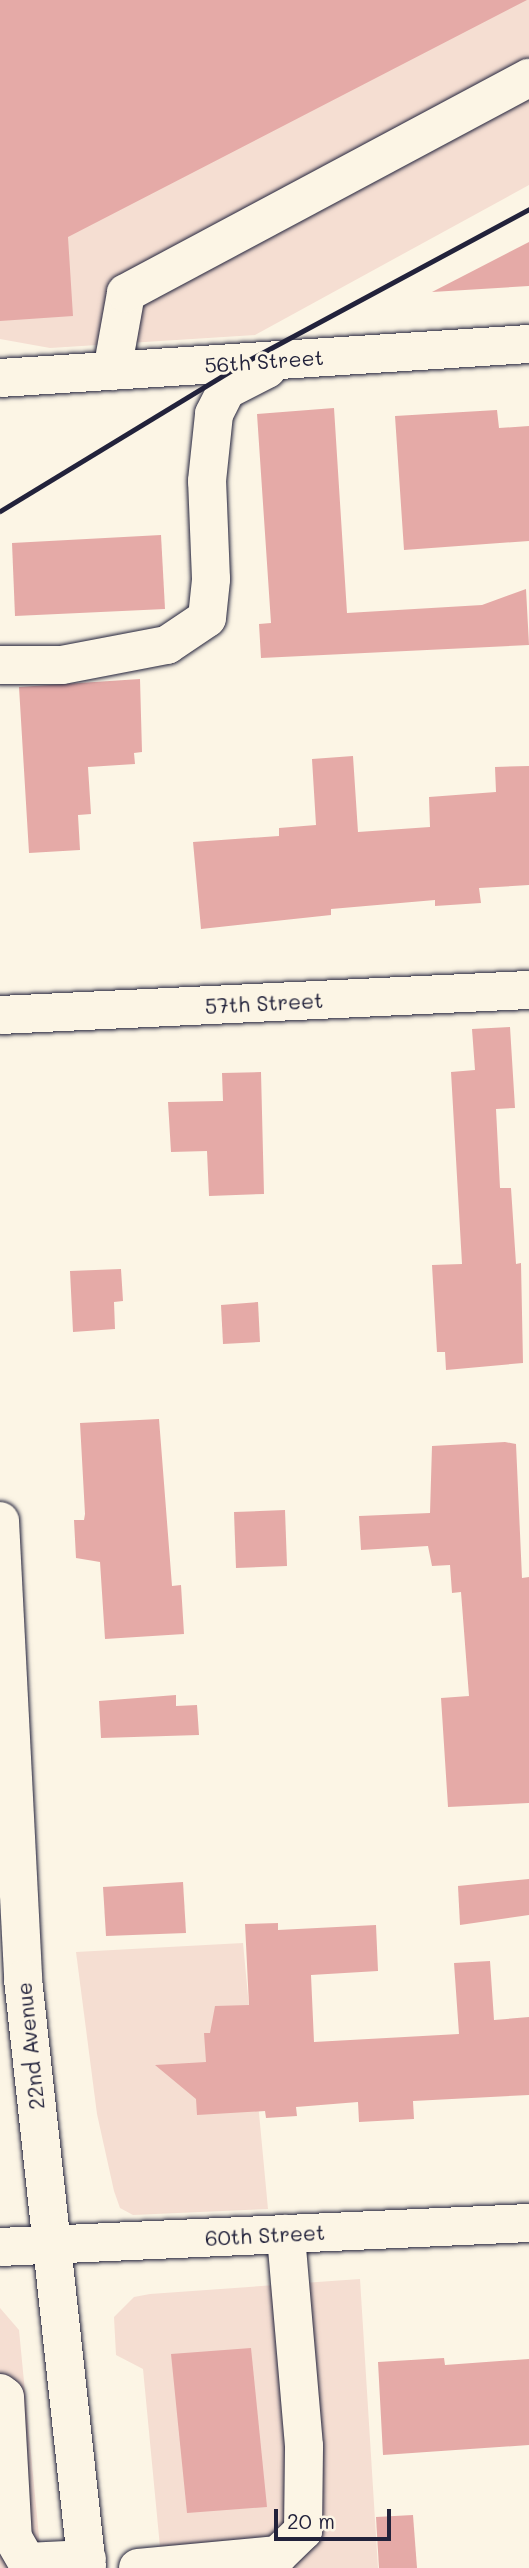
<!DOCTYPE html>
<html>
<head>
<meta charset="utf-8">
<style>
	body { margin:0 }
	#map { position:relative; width:529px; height:2568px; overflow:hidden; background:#fcf5e5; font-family:Mali,sans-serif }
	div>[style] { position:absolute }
	.built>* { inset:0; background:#f5ded2 }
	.building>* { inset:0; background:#e5aaa7 }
	.roads { filter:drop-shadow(0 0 2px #22223b) drop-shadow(0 0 2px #22223b) }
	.minor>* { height:38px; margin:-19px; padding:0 19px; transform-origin:19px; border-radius:19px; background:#fcf5e5 }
	.rail>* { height:5px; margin:-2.5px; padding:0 2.5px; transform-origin:2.5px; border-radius:2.5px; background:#22223b }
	span { translate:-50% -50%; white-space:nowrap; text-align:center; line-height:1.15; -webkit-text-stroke:6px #fcf5e5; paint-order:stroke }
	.street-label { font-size:21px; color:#22223b }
	.scale { position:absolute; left:274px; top:2509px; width:117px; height:32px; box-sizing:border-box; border:4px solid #22223b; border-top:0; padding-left:9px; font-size:21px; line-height:24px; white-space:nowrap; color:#22223b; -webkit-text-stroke:5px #fcf5e5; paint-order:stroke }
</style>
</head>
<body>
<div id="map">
	<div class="built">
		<i style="clip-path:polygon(0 0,529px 0,529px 185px,255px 335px,50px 348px,0 339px)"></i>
		<i style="clip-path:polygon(243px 1943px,268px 2209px,133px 2215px,120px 2208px,114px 2191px,97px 2114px,76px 1952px)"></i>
		<i style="clip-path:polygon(360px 2279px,378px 2568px,162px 2568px,143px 2369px,116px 2355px,114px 2317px,134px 2297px,150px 2294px)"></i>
		<i style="clip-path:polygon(0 2308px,19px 2330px,42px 2568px,0 2568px)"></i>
	</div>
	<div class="building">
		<i style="clip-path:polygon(0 0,527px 0,68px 237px,73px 316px,0 321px)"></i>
		<i style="clip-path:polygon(529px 242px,529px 286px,432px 292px)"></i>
		<i style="clip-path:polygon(334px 408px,347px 613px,482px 605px,526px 589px,529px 645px,261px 658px,259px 624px,271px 623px,257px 414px)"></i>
		<i style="clip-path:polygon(497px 410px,499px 428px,529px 426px,529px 541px,404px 550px,395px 416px)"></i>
		<i style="clip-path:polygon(161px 535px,165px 609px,15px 616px,12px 543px)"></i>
		<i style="clip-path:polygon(140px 679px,142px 752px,134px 753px,135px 764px,88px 767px,91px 814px,78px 815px,80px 850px,29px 853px,19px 687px)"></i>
		<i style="clip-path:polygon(353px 756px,358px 832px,430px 827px,429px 797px,496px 792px,495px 767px,529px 766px,529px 885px,479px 888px,481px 903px,435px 906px,435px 900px,331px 909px,331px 915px,201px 929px,193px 842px,279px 836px,279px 828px,316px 825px,312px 759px)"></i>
		<i style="clip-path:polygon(510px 1027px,515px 1108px,496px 1109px,500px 1188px,511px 1188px,516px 1264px,521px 1263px,523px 1363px,446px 1370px,445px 1352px,437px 1352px,432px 1265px,462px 1264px,451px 1072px,475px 1070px,472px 1029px)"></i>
		<i style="clip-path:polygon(261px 1072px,264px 1194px,209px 1196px,207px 1151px,171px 1152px,168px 1102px,223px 1101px,222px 1073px)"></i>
		<i style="clip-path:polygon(121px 1269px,123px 1301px,114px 1302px,115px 1329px,73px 1332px,70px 1271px)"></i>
		<i style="clip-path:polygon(258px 1302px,260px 1342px,223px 1344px,221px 1305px)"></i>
		<i style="clip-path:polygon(159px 1419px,172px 1586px,181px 1585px,184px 1634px,105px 1639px,100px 1562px,76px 1558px,74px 1520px,84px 1520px,85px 1514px,80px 1423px)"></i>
		<i style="clip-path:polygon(505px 1442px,516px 1444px,522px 1578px,529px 1577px,529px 1803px,448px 1807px,441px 1698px,469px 1696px,461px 1592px,452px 1593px,450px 1565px,432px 1566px,428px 1546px,361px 1550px,359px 1516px,430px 1513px,432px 1446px)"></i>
		<i style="clip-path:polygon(285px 1510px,287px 1566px,236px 1568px,234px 1512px)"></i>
		<i style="clip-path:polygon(176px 1695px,176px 1706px,197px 1705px,199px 1735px,101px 1738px,99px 1701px)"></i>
		<i style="clip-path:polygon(529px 1879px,529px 1915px,460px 1925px,458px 1886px)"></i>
		<i style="clip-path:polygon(183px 1882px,186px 1933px,106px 1936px,103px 1887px)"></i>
		<i style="clip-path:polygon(278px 1923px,278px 1930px,376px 1925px,378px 1971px,311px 1975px,314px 2042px,459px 2034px,454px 1963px,490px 1961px,494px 2020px,529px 2017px,529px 2095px,413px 2101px,414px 2119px,359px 2122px,358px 2102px,296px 2107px,297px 2116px,266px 2118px,265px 2111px,197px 2115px,196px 2099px,155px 2065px,206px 2062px,204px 2033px,210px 2033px,215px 2006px,249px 2005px,245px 1924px)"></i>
		<i style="clip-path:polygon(251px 2348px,267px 2507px,187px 2513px,171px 2354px)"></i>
		<i style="clip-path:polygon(444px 2358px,445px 2365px,529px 2359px,529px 2445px,383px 2455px,378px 2362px)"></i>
		<i style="clip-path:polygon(413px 2515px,417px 2568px,379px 2568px,376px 2517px)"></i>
	</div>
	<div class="roads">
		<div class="minor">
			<i style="left:112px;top:371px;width:79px;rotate:-79.8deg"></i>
			<i style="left:126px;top:293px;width:457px;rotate:-28.1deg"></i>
			<i style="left:0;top:378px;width:530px;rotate:-3.68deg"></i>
			<i style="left:0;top:665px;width:62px"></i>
			<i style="left:62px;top:665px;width:107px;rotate:-10.8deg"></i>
			<i style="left:167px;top:645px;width:48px;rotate:-34deg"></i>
			<i style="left:207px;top:618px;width:39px;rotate:-84deg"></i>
			<i style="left:211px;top:579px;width:98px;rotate:-92.3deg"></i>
			<i style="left:207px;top:481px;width:67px;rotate:-84deg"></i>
			<i style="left:214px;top:414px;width:27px;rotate:-63deg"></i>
			<i style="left:226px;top:390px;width:46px;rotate:-27.1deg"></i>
			<i style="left:267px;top:369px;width:7px;rotate:-74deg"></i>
			<i style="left:0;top:1015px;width:530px;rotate:-2.71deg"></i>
			<i style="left:0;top:1521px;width:459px;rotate:87.1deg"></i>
			<i style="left:23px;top:1979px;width:592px;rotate:83.8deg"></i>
			<i style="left:0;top:2247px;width:530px;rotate:-2.6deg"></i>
			<i style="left:0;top:2393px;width:6px;rotate:39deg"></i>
			<i style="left:5px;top:2397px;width:141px;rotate:86.8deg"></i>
			<i style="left:13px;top:2538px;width:28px;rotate:60deg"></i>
			<i style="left:27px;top:2562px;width:60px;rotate:-2.9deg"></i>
			<i style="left:138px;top:2568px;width:141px;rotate:-5.3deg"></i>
			<i style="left:278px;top:2555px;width:35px;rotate:-44deg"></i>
			<i style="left:303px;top:2531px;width:85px;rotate:-89.3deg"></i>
			<i style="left:304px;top:2446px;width:213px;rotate:-94.9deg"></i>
		</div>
	</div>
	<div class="rail">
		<i style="left:0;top:511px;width:287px;rotate:-31.3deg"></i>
		<i style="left:245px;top:362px;width:323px;rotate:-28.3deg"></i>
	</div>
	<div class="street-label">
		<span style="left:264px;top:361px;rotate:-4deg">56th Street</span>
		<span style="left:264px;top:1003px;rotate:-3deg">57th Street</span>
		<span style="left:30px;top:2046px;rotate:-96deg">22nd Avenue</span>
		<span style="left:265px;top:2235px;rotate:-3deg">60th Street</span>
	</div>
	<div class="scale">20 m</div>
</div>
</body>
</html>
